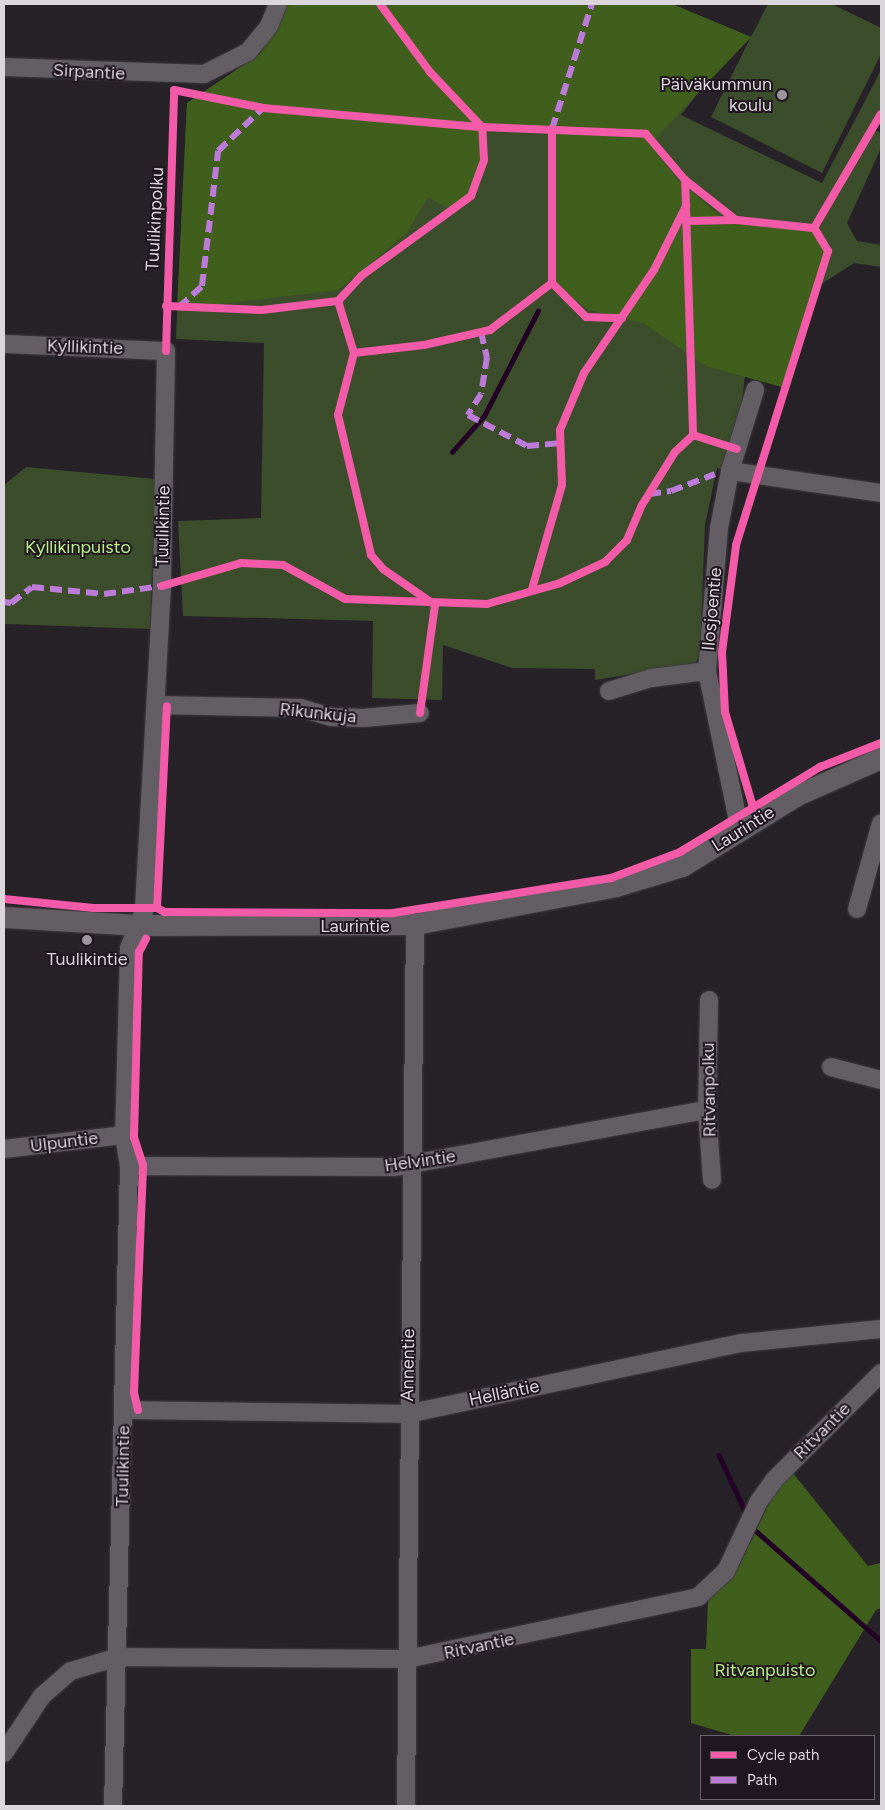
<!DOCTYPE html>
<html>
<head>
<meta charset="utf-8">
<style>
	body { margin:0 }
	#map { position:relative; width:885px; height:1810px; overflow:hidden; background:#272228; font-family:Figtree,sans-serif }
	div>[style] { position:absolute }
	.green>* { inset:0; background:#3b4d2b }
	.forest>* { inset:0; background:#405f1d }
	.stream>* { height:4.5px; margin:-2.25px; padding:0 2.25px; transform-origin:2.25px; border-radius:2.25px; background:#220325 }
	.roads { filter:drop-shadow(0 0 1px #413c41) drop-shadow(0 0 1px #413c41) }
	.minor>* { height:18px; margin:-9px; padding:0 9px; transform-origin:9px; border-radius:9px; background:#625e63 }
	.tertiary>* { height:21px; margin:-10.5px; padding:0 10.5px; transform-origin:10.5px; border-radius:10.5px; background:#625e63 }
	.quiet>* { height:6px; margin-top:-3px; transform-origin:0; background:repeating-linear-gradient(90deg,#bd7bd9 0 12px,transparent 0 18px) }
	.cycleway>* { height:8px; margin:-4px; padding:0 4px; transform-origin:4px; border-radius:4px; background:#f35aa7 }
	.dots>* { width:14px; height:14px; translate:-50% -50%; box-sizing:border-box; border:2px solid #201620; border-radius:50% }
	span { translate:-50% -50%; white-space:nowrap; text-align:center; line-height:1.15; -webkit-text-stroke:4px #201620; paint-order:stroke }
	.street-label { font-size:18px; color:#dbd5dc }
	.poi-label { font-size:18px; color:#dbd5dc }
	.right { translate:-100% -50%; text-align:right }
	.park-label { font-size:18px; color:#b8ee88 }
	.frame { position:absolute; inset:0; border:5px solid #dbd5dc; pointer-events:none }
	.legend { position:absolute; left:700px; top:1735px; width:175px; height:65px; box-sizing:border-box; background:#201620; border:1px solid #6b626b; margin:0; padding:6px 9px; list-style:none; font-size:15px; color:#dbd5dc }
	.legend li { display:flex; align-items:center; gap:10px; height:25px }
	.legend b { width:25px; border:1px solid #6b626b }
</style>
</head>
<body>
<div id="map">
	<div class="green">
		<i style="clip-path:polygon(288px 4px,672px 4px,751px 37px,768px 4px,832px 4px,881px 28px,881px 54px,822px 173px,711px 117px,750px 39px,712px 75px,681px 115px,822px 183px,881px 70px,881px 107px,870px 128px,881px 133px,881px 148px,847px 223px,857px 241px,881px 245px,881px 267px,854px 263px,820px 285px,785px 388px,745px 375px,738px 436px,725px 470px,717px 468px,705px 525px,700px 655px,695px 664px,595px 680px,595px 669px,512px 668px,443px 645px,442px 700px,372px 698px,373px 621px,183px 616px,178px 521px,261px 518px,264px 343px,176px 339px,187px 103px,260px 54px)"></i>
		<i style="clip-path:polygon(26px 467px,155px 479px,150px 629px,4px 624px,4px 485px)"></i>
	</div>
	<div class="forest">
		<i style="clip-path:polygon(288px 4px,672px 4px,751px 37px,650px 144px,678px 180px,728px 223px,822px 231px,828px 251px,785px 388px,706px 366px,643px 323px,589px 310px,552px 283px,552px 129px,482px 127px,484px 160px,471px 196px,451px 210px,428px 197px,407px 233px,338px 290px,177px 309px,187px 103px,260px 54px)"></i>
		<i style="clip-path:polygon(792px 1472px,868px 1566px,881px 1563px,881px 1608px,876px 1610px,799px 1736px,735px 1736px,691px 1723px,691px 1649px,706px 1649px,708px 1601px,740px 1564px,771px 1499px)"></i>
	</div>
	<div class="stream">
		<i style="left:452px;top:452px;width:48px;rotate:-48.4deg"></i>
		<i style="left:484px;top:416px;width:118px;rotate:-62.8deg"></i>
		<i style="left:719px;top:1455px;width:66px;rotate:65deg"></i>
		<i style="left:756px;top:1531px;width:167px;rotate:41.3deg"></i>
	</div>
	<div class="roads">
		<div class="minor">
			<i style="left:4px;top:67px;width:200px;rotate:2deg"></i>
			<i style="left:204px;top:74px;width:49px;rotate:-26.6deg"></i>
			<i style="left:248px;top:52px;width:33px;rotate:-51deg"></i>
			<i style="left:269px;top:26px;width:24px;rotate:-68deg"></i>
			<i style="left:4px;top:344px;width:162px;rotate:2.5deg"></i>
			<i style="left:166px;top:351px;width:235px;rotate:91deg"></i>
			<i style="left:162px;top:586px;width:325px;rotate:93.2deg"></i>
			<i style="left:144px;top:911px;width:40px;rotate:112deg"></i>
			<i style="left:129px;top:948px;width:187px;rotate:91.5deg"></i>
			<i style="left:124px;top:1135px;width:31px;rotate:81deg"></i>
			<i style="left:129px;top:1166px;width:640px;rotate:91.43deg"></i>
			<i style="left:730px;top:471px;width:153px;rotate:8.3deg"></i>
			<i style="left:609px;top:691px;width:44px;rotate:-17.2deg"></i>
			<i style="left:651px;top:678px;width:56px;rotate:-7.1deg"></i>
			<i style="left:156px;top:705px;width:144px;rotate:1.2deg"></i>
			<i style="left:300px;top:708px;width:33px;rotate:16deg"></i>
			<i style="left:332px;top:717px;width:31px;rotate:2deg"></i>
			<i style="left:363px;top:718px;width:57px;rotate:-5deg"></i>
			<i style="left:745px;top:829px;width:15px;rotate:-122deg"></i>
			<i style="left:737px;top:816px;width:148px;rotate:-101.7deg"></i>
			<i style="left:707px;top:671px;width:144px;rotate:-85.2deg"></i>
			<i style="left:719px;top:528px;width:58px;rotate:-79.1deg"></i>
			<i style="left:730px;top:471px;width:85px;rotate:-72.8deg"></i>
			<i style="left:857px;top:909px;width:89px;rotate:-74.4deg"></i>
			<i style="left:709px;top:1000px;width:110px;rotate:91deg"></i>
			<i style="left:707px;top:1110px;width:70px;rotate:85.9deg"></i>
			<i style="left:831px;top:1067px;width:52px;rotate:14.6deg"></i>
			<i style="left:4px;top:1149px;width:121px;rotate:-6.7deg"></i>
			<i style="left:129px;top:1166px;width:266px;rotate:0.2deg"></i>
			<i style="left:395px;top:1167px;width:317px;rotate:-10.4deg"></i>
			<i style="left:124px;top:1410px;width:283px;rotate:0.8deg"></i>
			<i style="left:407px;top:1414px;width:342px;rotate:-12deg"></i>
			<i style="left:742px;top:1343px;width:140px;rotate:-5.8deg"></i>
			<i style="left:4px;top:1753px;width:69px;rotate:-56.3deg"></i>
			<i style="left:42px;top:1696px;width:38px;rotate:-41deg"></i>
			<i style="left:71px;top:1671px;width:49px;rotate:-16.6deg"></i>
			<i style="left:118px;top:1657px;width:289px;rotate:0.4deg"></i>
			<i style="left:407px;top:1659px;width:298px;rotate:-12deg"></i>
			<i style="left:698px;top:1597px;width:38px;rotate:-43deg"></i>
			<i style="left:726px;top:1571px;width:77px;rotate:-64.8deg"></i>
			<i style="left:759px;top:1501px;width:27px;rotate:-54deg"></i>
			<i style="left:775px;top:1479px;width:150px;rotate:-45deg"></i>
			<i style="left:406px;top:1806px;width:882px;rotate:-89.42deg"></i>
		</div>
		<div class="tertiary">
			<i style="left:4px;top:917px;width:133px;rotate:3.4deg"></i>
			<i style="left:137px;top:925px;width:278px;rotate:-0.2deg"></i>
			<i style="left:415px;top:924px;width:205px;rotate:-10.7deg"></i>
			<i style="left:616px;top:886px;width:69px;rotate:-16.9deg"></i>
			<i style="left:682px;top:866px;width:135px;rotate:-31.7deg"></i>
			<i style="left:797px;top:795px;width:92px;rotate:-23.8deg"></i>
		</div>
	</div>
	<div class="quiet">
		<i style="left:552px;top:129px;width:131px;rotate:-72.3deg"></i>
		<i style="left:179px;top:307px;width:31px;rotate:-42deg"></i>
		<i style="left:202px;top:286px;width:136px;rotate:-83.2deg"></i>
		<i style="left:218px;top:151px;width:62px;rotate:-43.7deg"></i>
		<i style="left:481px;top:332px;width:26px;rotate:77deg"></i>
		<i style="left:487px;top:357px;width:37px;rotate:99deg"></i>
		<i style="left:481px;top:394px;width:25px;rotate:122deg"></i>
		<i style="left:468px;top:415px;width:67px;rotate:27.7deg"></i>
		<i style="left:527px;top:446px;width:33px;rotate:-5deg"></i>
		<i style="left:649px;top:494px;width:22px;rotate:-8deg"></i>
		<i style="left:671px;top:491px;width:47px;rotate:-21.1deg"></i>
		<i style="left:4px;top:602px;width:7px;rotate:8deg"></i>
		<i style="left:11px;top:603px;width:26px;rotate:-37deg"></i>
		<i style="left:32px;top:587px;width:72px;rotate:5.6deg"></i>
		<i style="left:104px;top:594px;width:59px;rotate:-7.9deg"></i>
	</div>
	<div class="cycleway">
		<i style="left:552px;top:129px;width:154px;rotate:90deg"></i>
		<i style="left:686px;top:209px;width:226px;rotate:88.2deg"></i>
		<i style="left:686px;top:221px;width:50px;rotate:-1.1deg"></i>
		<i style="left:736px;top:220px;width:78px;rotate:5.9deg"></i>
		<i style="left:338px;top:301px;width:34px;rotate:-47deg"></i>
		<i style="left:361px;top:276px;width:136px;rotate:-36deg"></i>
		<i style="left:471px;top:196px;width:38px;rotate:-70deg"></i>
		<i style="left:484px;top:160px;width:33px;rotate:-93deg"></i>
		<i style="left:482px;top:127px;width:76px;rotate:-133.4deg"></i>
		<i style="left:430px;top:72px;width:84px;rotate:-126.3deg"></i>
		<i style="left:166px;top:306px;width:96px;rotate:2.4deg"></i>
		<i style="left:262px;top:310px;width:77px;rotate:-6.8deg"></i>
		<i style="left:338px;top:301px;width:54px;rotate:72.9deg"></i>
		<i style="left:354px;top:353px;width:64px;rotate:104.5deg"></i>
		<i style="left:338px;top:415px;width:144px;rotate:76.7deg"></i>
		<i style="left:371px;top:555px;width:18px;rotate:49deg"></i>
		<i style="left:383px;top:569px;width:63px;rotate:34.7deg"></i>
		<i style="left:435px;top:605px;width:109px;rotate:97.9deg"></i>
		<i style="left:166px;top:351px;width:261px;rotate:-88.2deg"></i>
		<i style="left:174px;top:90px;width:91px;rotate:11.4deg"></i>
		<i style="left:263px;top:108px;width:220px;rotate:5deg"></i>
		<i style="left:482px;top:127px;width:164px;rotate:2.4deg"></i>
		<i style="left:646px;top:134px;width:60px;rotate:49.7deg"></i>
		<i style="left:685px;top:180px;width:65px;rotate:38.1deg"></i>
		<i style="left:354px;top:353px;width:70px;rotate:-6.5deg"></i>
		<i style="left:424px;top:345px;width:68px;rotate:-12.8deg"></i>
		<i style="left:490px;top:330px;width:78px;rotate:-37.2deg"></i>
		<i style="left:552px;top:283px;width:48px;rotate:45deg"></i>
		<i style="left:586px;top:317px;width:36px;rotate:2deg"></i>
		<i style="left:162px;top:586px;width:82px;rotate:-16.2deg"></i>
		<i style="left:241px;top:563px;width:42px;rotate:2.7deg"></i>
		<i style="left:283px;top:565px;width:71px;rotate:28.7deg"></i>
		<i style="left:345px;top:599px;width:142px;rotate:2deg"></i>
		<i style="left:487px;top:604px;width:76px;rotate:-16deg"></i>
		<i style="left:560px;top:583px;width:50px;rotate:-25deg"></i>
		<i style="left:605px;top:562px;width:31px;rotate:-45deg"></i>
		<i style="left:627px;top:540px;width:38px;rotate:-67deg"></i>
		<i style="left:642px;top:505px;width:62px;rotate:-58.1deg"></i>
		<i style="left:675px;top:452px;width:25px;rotate:-43deg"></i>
		<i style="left:693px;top:435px;width:46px;rotate:17.7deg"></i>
		<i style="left:532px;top:589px;width:108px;rotate:-73.9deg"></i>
		<i style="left:562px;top:485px;width:55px;rotate:-92.1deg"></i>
		<i style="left:560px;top:430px;width:62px;rotate:-67.2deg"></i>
		<i style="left:584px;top:373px;width:125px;rotate:-55.8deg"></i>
		<i style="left:654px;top:270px;width:72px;rotate:-63.4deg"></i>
		<i style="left:686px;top:206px;width:26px;rotate:-92deg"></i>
		<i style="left:753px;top:807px;width:99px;rotate:-106.4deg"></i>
		<i style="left:725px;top:712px;width:60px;rotate:-92.9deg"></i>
		<i style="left:722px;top:652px;width:108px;rotate:-82.5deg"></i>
		<i style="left:736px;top:545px;width:308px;rotate:-72.6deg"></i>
		<i style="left:828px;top:251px;width:27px;rotate:-121deg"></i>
		<i style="left:814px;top:228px;width:132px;rotate:-59.6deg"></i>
		<i style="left:4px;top:899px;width:90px;rotate:5.7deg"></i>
		<i style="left:94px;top:908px;width:63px"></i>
		<i style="left:157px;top:908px;width:9px;rotate:27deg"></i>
		<i style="left:165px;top:912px;width:228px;rotate:0.3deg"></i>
		<i style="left:393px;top:913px;width:221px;rotate:-9.1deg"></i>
		<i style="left:611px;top:878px;width:74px;rotate:-20.6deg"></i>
		<i style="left:680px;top:852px;width:164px;rotate:-31.3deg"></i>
		<i style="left:820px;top:767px;width:66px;rotate:-21.5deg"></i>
		<i style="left:157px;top:908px;width:202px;rotate:-87.2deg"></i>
		<i style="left:138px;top:1410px;width:18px;rotate:-103deg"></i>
		<i style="left:134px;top:1392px;width:227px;rotate:-87.7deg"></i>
		<i style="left:143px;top:1165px;width:29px;rotate:-108deg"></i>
		<i style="left:134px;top:1137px;width:185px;rotate:-88.5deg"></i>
		<i style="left:139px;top:952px;width:15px;rotate:-62deg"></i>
	</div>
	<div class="dots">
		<i style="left:782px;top:95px;background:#9c969d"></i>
		<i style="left:87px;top:940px;background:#9c969d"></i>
	</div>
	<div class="street-label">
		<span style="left:89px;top:72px;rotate:3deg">Sirpantie</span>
		<span style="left:155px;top:219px;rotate:-87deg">Tuulikinpolku</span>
		<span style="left:85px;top:347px;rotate:2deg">Kyllikintie</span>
		<span style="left:163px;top:526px;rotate:-89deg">Tuulikintie</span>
		<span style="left:712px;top:609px;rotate:-85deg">Ilosjoentie</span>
		<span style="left:318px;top:713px;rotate:6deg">Rikunkuja</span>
		<span style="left:743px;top:829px;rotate:-32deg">Laurintie</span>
		<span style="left:355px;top:926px">Laurintie</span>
		<span style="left:709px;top:1090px;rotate:-91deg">Ritvanpolku</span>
		<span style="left:64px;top:1142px;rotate:-7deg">Ulpuntie</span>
		<span style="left:420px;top:1161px;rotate:-8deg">Helvintie</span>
		<span style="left:408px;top:1365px;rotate:-89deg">Annentie</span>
		<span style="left:504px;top:1393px;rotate:-12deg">Helläntie</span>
		<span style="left:822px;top:1431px;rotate:-45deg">Ritvantie</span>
		<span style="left:123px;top:1466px;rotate:-89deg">Tuulikintie</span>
		<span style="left:479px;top:1646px;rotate:-12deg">Ritvantie</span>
	</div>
	<div class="poi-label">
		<span class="right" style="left:772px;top:95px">Päiväkummun<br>koulu</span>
		<span style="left:87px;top:959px">Tuulikintie</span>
	</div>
	<div class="park-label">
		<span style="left:78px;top:547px">Kyllikinpuisto</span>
		<span style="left:765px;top:1670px">Ritvanpuisto</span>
	</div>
	<div class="frame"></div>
	<ul class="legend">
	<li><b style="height:6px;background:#f35aa7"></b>Cycle path</li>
	<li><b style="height:6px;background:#bd7bd9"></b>Path</li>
	</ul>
</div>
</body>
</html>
